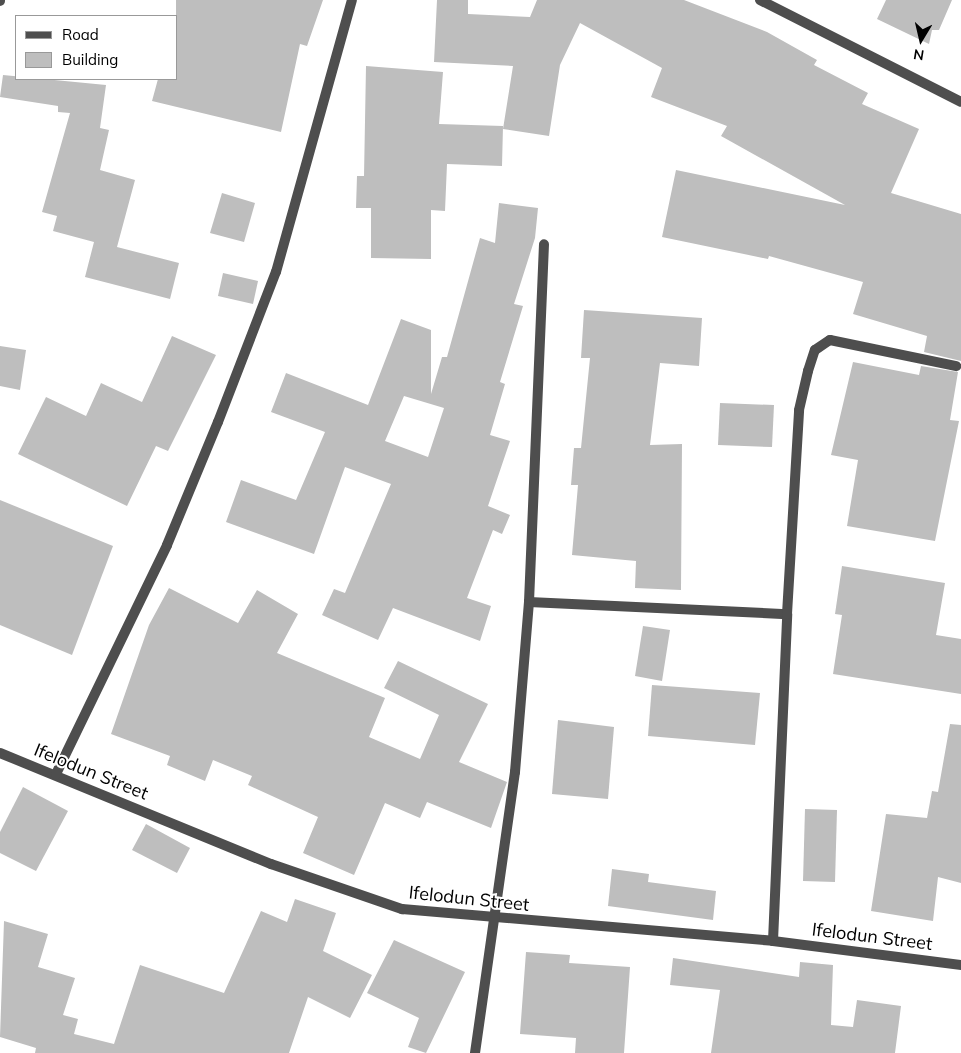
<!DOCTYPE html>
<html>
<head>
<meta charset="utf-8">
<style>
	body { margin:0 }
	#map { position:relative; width:961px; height:1053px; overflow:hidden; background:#fff; font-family:Mulish,sans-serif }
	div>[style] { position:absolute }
	.building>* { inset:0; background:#bebebe }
	.minor>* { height:10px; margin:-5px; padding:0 5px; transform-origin:5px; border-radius:5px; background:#4e4e4e }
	span { translate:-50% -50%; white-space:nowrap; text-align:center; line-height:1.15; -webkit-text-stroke:4px #fff; paint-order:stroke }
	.street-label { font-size:18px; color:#000 }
	.legend { position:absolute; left:15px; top:15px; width:162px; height:65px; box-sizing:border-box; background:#fff; border:1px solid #999; margin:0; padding:6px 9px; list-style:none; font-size:15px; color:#000 }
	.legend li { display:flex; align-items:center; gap:10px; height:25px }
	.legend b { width:25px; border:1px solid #999 }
	.north { position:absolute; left:896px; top:15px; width:50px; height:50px; -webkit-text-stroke:4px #fff; paint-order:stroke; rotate:189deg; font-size:14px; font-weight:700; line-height:20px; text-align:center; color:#000 }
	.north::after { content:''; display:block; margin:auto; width:18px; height:22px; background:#000; clip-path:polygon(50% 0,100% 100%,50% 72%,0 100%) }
</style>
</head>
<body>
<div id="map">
	<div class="building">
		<i style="clip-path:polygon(176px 0,323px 0,307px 46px,300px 44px,281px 132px,152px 101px,158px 79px,176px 79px)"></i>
		<i style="clip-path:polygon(437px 0,468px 0,468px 14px,530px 17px,537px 0,684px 0,767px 32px,817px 60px,814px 65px,868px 93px,862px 104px,919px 129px,891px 193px,961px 214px,961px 361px,924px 352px,927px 336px,853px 314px,863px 282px,769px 256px,768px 259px,662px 237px,676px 170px,845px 205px,721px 136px,727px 126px,651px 97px,662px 68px,580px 23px,560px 65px,549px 136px,503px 129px,513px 66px,434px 62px)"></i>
		<i style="clip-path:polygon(886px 0,952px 0,939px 30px,932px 30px,929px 44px,877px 19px)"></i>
		<i style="clip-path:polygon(366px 66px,443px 72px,439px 124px,503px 126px,502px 166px,447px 164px,445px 211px,431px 210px,431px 259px,371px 258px,371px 208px,356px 208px,357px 176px,364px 176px)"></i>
		<i style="clip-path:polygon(3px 75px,106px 85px,100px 128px,109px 130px,100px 170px,135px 180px,117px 247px,179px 263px,170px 299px,85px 277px,94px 242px,53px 231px,57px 216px,42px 212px,70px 113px,58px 112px,58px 106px,0 97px)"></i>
		<i style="clip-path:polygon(222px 193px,255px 203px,244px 242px,210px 233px)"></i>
		<i style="clip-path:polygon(evenodd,499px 203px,538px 208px,535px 238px,514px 304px,523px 306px,500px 382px,505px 384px,490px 435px,510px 441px,488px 506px,510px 515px,502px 534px,493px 530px,467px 598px,491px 606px,480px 641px,393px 608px,378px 640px,322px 615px,334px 589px,345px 593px,391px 484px,345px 467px,314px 554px,226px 522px,241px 480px,296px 500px,325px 432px,271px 412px,286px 373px,368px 405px,401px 319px,431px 330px,431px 394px,442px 357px,447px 357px,480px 238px,495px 243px,499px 203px,404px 396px,444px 408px,428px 457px,385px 441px,404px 396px)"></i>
		<i style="clip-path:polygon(223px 273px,258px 281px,253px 304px,218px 296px)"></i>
		<i style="clip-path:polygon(584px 310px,702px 318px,699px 366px,660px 363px,650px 445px,682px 444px,681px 590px,635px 588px,636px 561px,572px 555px,578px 485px,571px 485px,574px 448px,581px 448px,590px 358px,581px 358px)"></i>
		<i style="clip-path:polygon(172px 336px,216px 355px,168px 451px,156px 446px,127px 506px,18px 454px,46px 397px,86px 416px,101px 383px,142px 402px)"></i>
		<i style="clip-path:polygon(0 346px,26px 350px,20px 390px,0 386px)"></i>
		<i style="clip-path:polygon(853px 362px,919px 375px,921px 366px,958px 372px,950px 420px,959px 421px,935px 541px,847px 526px,858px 460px,831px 455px)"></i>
		<i style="clip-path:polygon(720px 403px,774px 405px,772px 447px,718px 445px)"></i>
		<i style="clip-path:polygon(0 500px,113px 546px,72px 655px,0 625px)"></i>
		<i style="clip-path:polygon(842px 566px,945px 583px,936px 635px,961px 639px,961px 694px,833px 674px,842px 615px,835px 614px)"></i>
		<i style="clip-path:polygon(169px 588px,238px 623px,257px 590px,298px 614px,277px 653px,385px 698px,369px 737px,420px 759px,439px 715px,384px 688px,398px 661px,488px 704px,459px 762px,507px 782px,491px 828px,427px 802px,420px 818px,385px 803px,354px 875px,303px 853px,318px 817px,248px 785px,252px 776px,213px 760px,205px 781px,167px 765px,170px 756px,111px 734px,149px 625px)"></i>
		<i style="clip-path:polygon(643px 626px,670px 630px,662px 681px,635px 676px)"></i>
		<i style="clip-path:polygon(652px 685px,760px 693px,755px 745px,648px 736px)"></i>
		<i style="clip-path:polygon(558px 720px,614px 727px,608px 799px,552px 794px)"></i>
		<i style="clip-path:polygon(950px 724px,961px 725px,961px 883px,938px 877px,933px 921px,871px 911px,886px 814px,927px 818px,932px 791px,938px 792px)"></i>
		<i style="clip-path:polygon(23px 787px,68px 811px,36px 871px,0 853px,0 832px)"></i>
		<i style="clip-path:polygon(805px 809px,837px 810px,835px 882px,803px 881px)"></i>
		<i style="clip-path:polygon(146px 824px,190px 848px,177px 873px,132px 850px)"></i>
		<i style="clip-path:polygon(612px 869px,649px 874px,648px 882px,716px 891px,713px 920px,608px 906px)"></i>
		<i style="clip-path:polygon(295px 899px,336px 913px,323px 951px,372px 975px,350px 1018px,308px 997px,289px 1053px,35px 1053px,36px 1048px,0 1037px,4px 921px,48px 934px,38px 967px,75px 978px,63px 1015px,78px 1019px,74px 1034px,114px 1044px,140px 965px,224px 993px,261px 911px,287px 922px)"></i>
		<i style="clip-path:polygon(394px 940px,465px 972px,426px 1053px,408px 1047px,419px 1018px,367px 993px)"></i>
		<i style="clip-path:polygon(526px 952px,570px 955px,569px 963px,630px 967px,624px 1053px,575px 1053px,576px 1038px,520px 1034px)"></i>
		<i style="clip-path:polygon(673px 958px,799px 977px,800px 962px,833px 965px,831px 1025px,853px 1027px,857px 1000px,901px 1006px,895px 1053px,711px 1053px,720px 990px,670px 985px)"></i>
	</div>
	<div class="minor">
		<i style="left:760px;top:0;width:225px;rotate:26.9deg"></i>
		<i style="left:0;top:1px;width:1px;rotate:-90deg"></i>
		<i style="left:529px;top:602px;width:258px;rotate:2.7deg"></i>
		<i style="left:0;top:753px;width:293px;rotate:22.3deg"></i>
		<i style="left:271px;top:864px;width:139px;rotate:19deg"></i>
		<i style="left:402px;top:909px;width:372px;rotate:4.9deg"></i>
		<i style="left:773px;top:941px;width:190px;rotate:7.3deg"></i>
		<i style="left:56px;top:774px;width:254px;rotate:-64.1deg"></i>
		<i style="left:167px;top:545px;width:133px;rotate:-67.5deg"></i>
		<i style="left:218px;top:422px;width:161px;rotate:-68.9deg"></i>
		<i style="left:276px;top:272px;width:282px;rotate:-74.4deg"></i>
		<i style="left:773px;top:941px;width:327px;rotate:-87.5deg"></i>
		<i style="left:787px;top:614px;width:204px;rotate:-86.6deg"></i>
		<i style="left:799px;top:410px;width:40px;rotate:-77deg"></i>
		<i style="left:808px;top:371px;width:22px;rotate:-72deg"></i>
		<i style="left:815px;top:350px;width:18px;rotate:-34deg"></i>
		<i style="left:830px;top:340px;width:129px;rotate:11.7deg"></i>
		<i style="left:475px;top:1053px;width:284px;rotate:-81.9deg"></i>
		<i style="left:515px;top:772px;width:171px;rotate:-85.3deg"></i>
		<i style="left:529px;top:602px;width:358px;rotate:-87.6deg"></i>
	</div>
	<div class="street-label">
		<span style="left:91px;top:772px;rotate:22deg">Ifelodun Street</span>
		<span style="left:469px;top:899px;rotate:6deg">Ifelodun Street</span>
		<span style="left:872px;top:937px;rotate:7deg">Ifelodun Street</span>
	</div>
	<ul class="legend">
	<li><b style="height:6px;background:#4e4e4e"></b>Road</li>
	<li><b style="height:14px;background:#bebebe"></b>Building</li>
	</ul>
	<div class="north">N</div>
</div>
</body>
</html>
